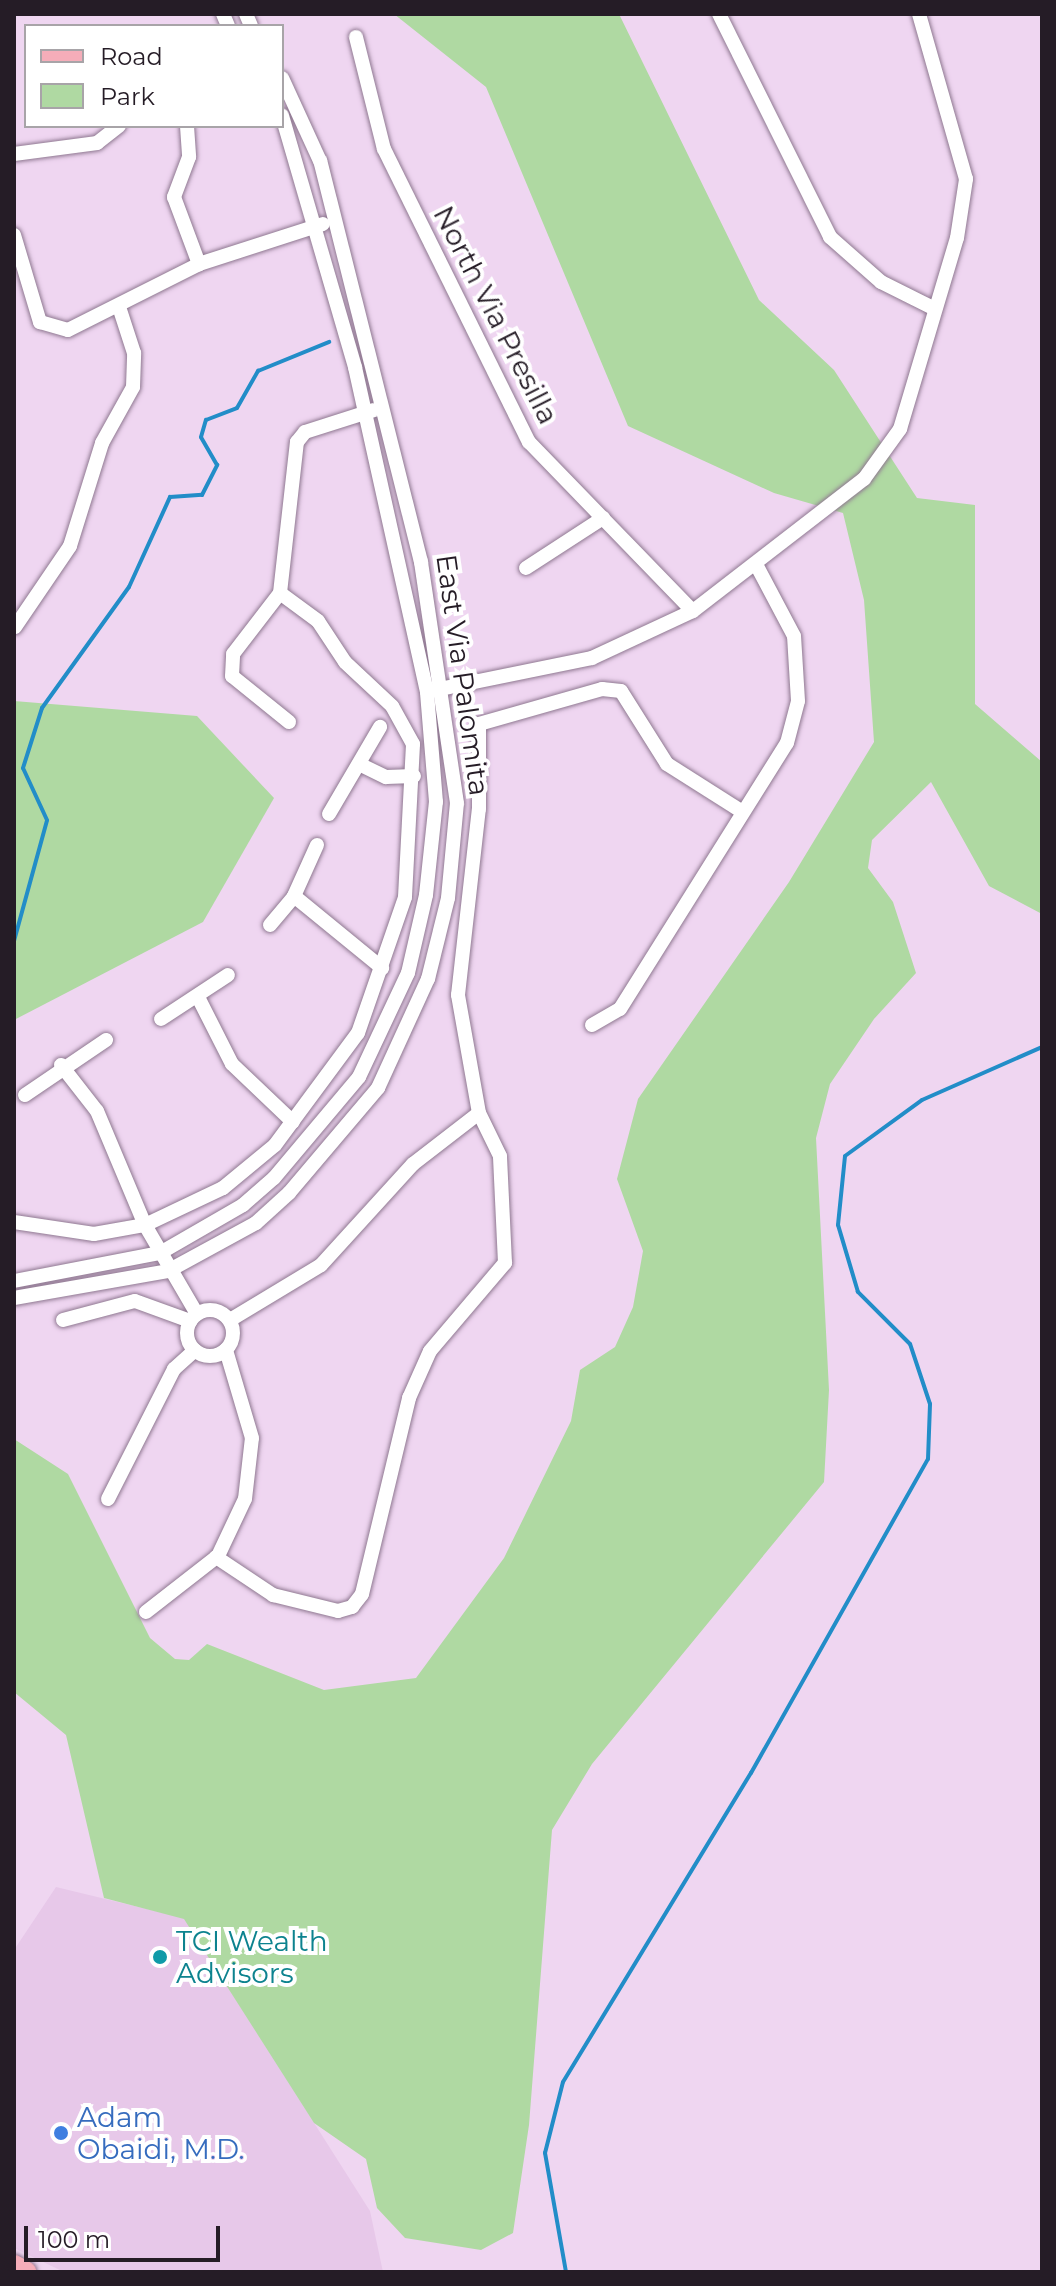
<!DOCTYPE html>
<html>
<head>
<meta charset="utf-8">
<style>
	body { margin:0 }
	#map { position:relative; width:1056px; height:2286px; overflow:hidden; background:#efd6f1; font-family:Montserrat,sans-serif }
	div>[style] { position:absolute }
	.built>* { inset:0; background:#e7c8e9 }
	.green>* { inset:0; background:#afd9a2 }
	.stream>* { height:4px; margin:-2px; padding:0 2px; transform-origin:2px; border-radius:2px; background:#228dc8 }
	.roads { filter:drop-shadow(0 0 2px #8f7891) drop-shadow(0 0 2px #8f7891) }
	.street>* { height:14px; margin:-7px; padding:0 7px; transform-origin:7px; border-radius:7px; background:#fff }
	.street>.ring { margin:-7px; padding:0; box-sizing:content-box; background:none; border:14px solid #fff; border-radius:50% }
	.primary>* { height:22px; margin:-11px; padding:0 11px; transform-origin:11px; border-radius:11px; background:#f5adb9 }
	.dots>* { width:22px; height:22px; translate:-50% -50%; box-sizing:border-box; border:4px solid #fff; border-radius:50% }
	span { translate:-50% -50%; white-space:nowrap; text-align:center; line-height:1.15; -webkit-text-stroke:8px #fff; paint-order:stroke }
	.street-label { font-size:28px; color:#251c26 }
	.culture-label { font-size:28px; color:#0d838f }
	.left { translate:0 -50%; text-align:left }
	.shop-label { font-size:28px; color:#366cbe }
	.frame { position:absolute; inset:0; border:16px solid #251c26; pointer-events:none }
	.legend { position:absolute; left:24px; top:24px; width:260px; height:104px; box-sizing:border-box; background:#fff; border:2px solid #a8a4a8; margin:0; padding:10px 14px; list-style:none; font-size:24px; color:#251c26 }
	.legend li { display:flex; align-items:center; gap:16px; height:40px }
	.legend b { width:40px; border:2px solid #a8a4a8 }
	.scale { position:absolute; left:24px; top:2226px; width:196px; height:36px; box-sizing:border-box; border:4px solid #251c26; border-top:0; padding-left:10px; font-size:24px; line-height:28px; white-space:nowrap; color:#251c26; -webkit-text-stroke:6px #fff; paint-order:stroke }
</style>
</head>
<body>
<div id="map">
	<div class="built">
		<i style="clip-path:polygon(56px 1887px,184px 1918px,370px 2211px,383px 2272px,64px 2272px,14px 2248px,14px 1950px)"></i>
	</div>
	<div class="green">
		<i style="clip-path:polygon(394px 14px,619px 14px,759px 300px,834px 370px,917px 498px,975px 505px,975px 704px,1042px 762px,1042px 914px,989px 886px,931px 782px,872px 840px,868px 868px,893px 902px,916px 973px,874px 1019px,830px 1084px,816px 1138px,829px 1390px,824px 1482px,592px 1764px,552px 1830px,529px 2125px,513px 2233px,481px 2250px,405px 2238px,377px 2208px,366px 2159px,314px 2123px,184px 1919px,104px 1898px,66px 1735px,14px 1692px,14px 1439px,68px 1474px,150px 1638px,175px 1659px,189px 1660px,207px 1644px,324px 1690px,416px 1678px,504px 1558px,571px 1421px,580px 1370px,615px 1347px,633px 1307px,643px 1251px,617px 1179px,638px 1099px,789px 882px,874px 742px,864px 600px,843px 513px,774px 493px,628px 426px,486px 87px)"></i>
		<i style="clip-path:polygon(14px 701px,197px 716px,274px 798px,203px 922px,14px 1020px)"></i>
	</div>
	<div class="stream">
		<i style="left:14px;top:941px;width:125px;rotate:-74.7deg"></i>
		<i style="left:47px;top:820px;width:57px;rotate:-114.8deg"></i>
		<i style="left:23px;top:768px;width:63px;rotate:-72.4deg"></i>
		<i style="left:42px;top:708px;width:149px;rotate:-54.3deg"></i>
		<i style="left:129px;top:587px;width:99px;rotate:-65.5deg"></i>
		<i style="left:170px;top:497px;width:32px;rotate:-4deg"></i>
		<i style="left:202px;top:495px;width:34px;rotate:-63deg"></i>
		<i style="left:217px;top:465px;width:32px;rotate:-120deg"></i>
		<i style="left:201px;top:437px;width:18px;rotate:-74deg"></i>
		<i style="left:206px;top:420px;width:33px;rotate:-21deg"></i>
		<i style="left:237px;top:408px;width:43px;rotate:-60.4deg"></i>
		<i style="left:258px;top:371px;width:77px;rotate:-22.2deg"></i>
		<i style="left:566px;top:2272px;width:121px;rotate:-100deg"></i>
		<i style="left:545px;top:2153px;width:73px;rotate:-75.8deg"></i>
		<i style="left:563px;top:2082px;width:362px;rotate:-58.7deg"></i>
		<i style="left:751px;top:1773px;width:360px;rotate:-60.6deg"></i>
		<i style="left:928px;top:1459px;width:55px;rotate:-87.9deg"></i>
		<i style="left:930px;top:1404px;width:63px;rotate:-108.4deg"></i>
		<i style="left:910px;top:1344px;width:74px;rotate:-135deg"></i>
		<i style="left:858px;top:1292px;width:70px;rotate:-106.6deg"></i>
		<i style="left:838px;top:1225px;width:69px;rotate:-84.2deg"></i>
		<i style="left:845px;top:1156px;width:95px;rotate:-36deg"></i>
		<i style="left:922px;top:1100px;width:131px;rotate:-23.8deg"></i>
	</div>
	<div class="roads">
		<div class="street">
			<i style="left:223px;top:14px;width:13px;rotate:67deg"></i>
			<i style="left:246px;top:14px;width:13px;rotate:67deg"></i>
			<i style="left:719px;top:14px;width:249px;rotate:63.5deg"></i>
			<i style="left:830px;top:237px;width:68px;rotate:41.4deg"></i>
			<i style="left:881px;top:282px;width:56px;rotate:26.6deg"></i>
			<i style="left:356px;top:37px;width:115px;rotate:76deg"></i>
			<i style="left:384px;top:149px;width:327px;rotate:63.7deg"></i>
			<i style="left:529px;top:442px;width:235px;rotate:45.9deg"></i>
			<i style="left:187px;top:126px;width:31px;rotate:86deg"></i>
			<i style="left:189px;top:157px;width:43px;rotate:110.6deg"></i>
			<i style="left:174px;top:197px;width:72px;rotate:69.5deg"></i>
			<i style="left:14px;top:154px;width:84px;rotate:-7.5deg"></i>
			<i style="left:97px;top:143px;width:28px;rotate:-38deg"></i>
			<i style="left:14px;top:235px;width:91px;rotate:73.4deg"></i>
			<i style="left:40px;top:322px;width:29px;rotate:16deg"></i>
			<i style="left:68px;top:330px;width:147px;rotate:-26.7deg"></i>
			<i style="left:199px;top:264px;width:130px;rotate:-17.9deg"></i>
			<i style="left:526px;top:568px;width:92px;rotate:-33deg"></i>
			<i style="left:15px;top:627px;width:98px;rotate:-55.8deg"></i>
			<i style="left:70px;top:546px;width:108px;rotate:-72.7deg"></i>
			<i style="left:102px;top:443px;width:64px;rotate:-61deg"></i>
			<i style="left:133px;top:387px;width:34px;rotate:-88deg"></i>
			<i style="left:134px;top:353px;width:45px;rotate:-108deg"></i>
			<i style="left:435px;top:690px;width:160px;rotate:-11.5deg"></i>
			<i style="left:592px;top:658px;width:111px;rotate:-25deg"></i>
			<i style="left:693px;top:611px;width:216px;rotate:-37.7deg"></i>
			<i style="left:864px;top:479px;width:62px;rotate:-54.2deg"></i>
			<i style="left:900px;top:429px;width:199px;rotate:-73.4deg"></i>
			<i style="left:957px;top:238px;width:60px;rotate:-81.3deg"></i>
			<i style="left:966px;top:179px;width:172px;rotate:-105.9deg"></i>
			<i style="left:289px;top:722px;width:73px;rotate:-141.1deg"></i>
			<i style="left:232px;top:676px;width:22px;rotate:-87deg"></i>
			<i style="left:233px;top:654px;width:77px;rotate:-52.4deg"></i>
			<i style="left:280px;top:593px;width:152px;rotate:-83.6deg"></i>
			<i style="left:297px;top:442px;width:13px;rotate:-51deg"></i>
			<i style="left:305px;top:432px;width:72px;rotate:-17.7deg"></i>
			<i style="left:359px;top:764px;width:30px;rotate:26deg"></i>
			<i style="left:386px;top:777px;width:28px;rotate:-2deg"></i>
			<i style="left:329px;top:814px;width:101px;rotate:-59.6deg"></i>
			<i style="left:294px;top:896px;width:114px;rotate:39.3deg"></i>
			<i style="left:270px;top:925px;width:38px;rotate:-50deg"></i>
			<i style="left:294px;top:896px;width:56px;rotate:-65.7deg"></i>
			<i style="left:199px;top:999px;width:73px;rotate:63.1deg"></i>
			<i style="left:232px;top:1064px;width:84px;rotate:43.6deg"></i>
			<i style="left:161px;top:1019px;width:80px;rotate:-33.3deg"></i>
			<i style="left:592px;top:1025px;width:32px;rotate:-30deg"></i>
			<i style="left:620px;top:1009px;width:314px;rotate:-57.9deg"></i>
			<i style="left:787px;top:743px;width:43px;rotate:-75.3deg"></i>
			<i style="left:798px;top:701px;width:65px;rotate:-93.5deg"></i>
			<i style="left:794px;top:636px;width:77px;rotate:-117.9deg"></i>
			<i style="left:61px;top:1065px;width:58px;rotate:52deg"></i>
			<i style="left:97px;top:1111px;width:124px;rotate:67.2deg"></i>
			<i style="left:145px;top:1225px;width:103px;rotate:59.7deg"></i>
			<i style="left:25px;top:1095px;width:98px;rotate:-34.2deg"></i>
			<i style="left:14px;top:1222px;width:81px;rotate:8.5deg"></i>
			<i style="left:94px;top:1234px;width:52px;rotate:-10deg"></i>
			<i style="left:145px;top:1225px;width:86px;rotate:-25.4deg"></i>
			<i style="left:223px;top:1188px;width:67px;rotate:-39.6deg"></i>
			<i style="left:275px;top:1145px;width:139px;rotate:-53.5deg"></i>
			<i style="left:358px;top:1033px;width:144px;rotate:-70.9deg"></i>
			<i style="left:405px;top:897px;width:153px;rotate:-87deg"></i>
			<i style="left:413px;top:744px;width:43px;rotate:-118.9deg"></i>
			<i style="left:392px;top:706px;width:64px;rotate:-136.9deg"></i>
			<i style="left:345px;top:662px;width:49px;rotate:-123.4deg"></i>
			<i style="left:318px;top:621px;width:47px;rotate:-143.6deg"></i>
			<i style="left:14px;top:1281px;width:149px;rotate:-10.9deg"></i>
			<i style="left:160px;top:1253px;width:96px;rotate:-30deg"></i>
			<i style="left:243px;top:1205px;width:41px;rotate:-41.1deg"></i>
			<i style="left:274px;top:1178px;width:132px;rotate:-49.9deg"></i>
			<i style="left:359px;top:1077px;width:115px;rotate:-64.8deg"></i>
			<i style="left:408px;top:973px;width:80px;rotate:-77deg"></i>
			<i style="left:426px;top:895px;width:94px;rotate:-83.9deg"></i>
			<i style="left:436px;top:802px;width:110px;rotate:-94.7deg"></i>
			<i style="left:427px;top:692px;width:333px;rotate:-102.5deg"></i>
			<i style="left:355px;top:367px;width:262px;rotate:-106.2deg"></i>
			<i style="left:14px;top:1298px;width:156px;rotate:-9.9deg"></i>
			<i style="left:168px;top:1271px;width:100px;rotate:-28.6deg"></i>
			<i style="left:256px;top:1223px;width:45px;rotate:-42.3deg"></i>
			<i style="left:289px;top:1193px;width:138px;rotate:-49.7deg"></i>
			<i style="left:378px;top:1088px;width:120px;rotate:-65.4deg"></i>
			<i style="left:428px;top:979px;width:83px;rotate:-76.1deg"></i>
			<i style="left:448px;top:898px;width:95px;rotate:-84.6deg"></i>
			<i style="left:457px;top:803px;width:244px;rotate:-98.5deg"></i>
			<i style="left:421px;top:562px;width:414px;rotate:-104.1deg"></i>
			<i style="left:320px;top:161px;width:91px;rotate:-114.6deg"></i>
			<i class="ring" style="left:187px;top:1310px;width:32px;height:32px"></i>
			<i style="left:63px;top:1320px;width:74px;rotate:-14.8deg"></i>
			<i style="left:135px;top:1301px;width:59px;rotate:20deg"></i>
			<i style="left:230px;top:1320px;width:106px;rotate:-31.1deg"></i>
			<i style="left:321px;top:1265px;width:137px;rotate:-47.7deg"></i>
			<i style="left:413px;top:1164px;width:83px;rotate:-37.7deg"></i>
			<i style="left:108px;top:1499px;width:146px;rotate:-63.1deg"></i>
			<i style="left:174px;top:1369px;width:28px;rotate:-42deg"></i>
			<i style="left:216px;top:1557px;width:69px;rotate:33.7deg"></i>
			<i style="left:273px;top:1595px;width:67px;rotate:13.8deg"></i>
			<i style="left:338px;top:1611px;width:15px;rotate:-16deg"></i>
			<i style="left:352px;top:1607px;width:16px;rotate:-52deg"></i>
			<i style="left:362px;top:1594px;width:202px;rotate:-76.5deg"></i>
			<i style="left:409px;top:1398px;width:51px;rotate:-65.9deg"></i>
			<i style="left:430px;top:1351px;width:116px;rotate:-49.6deg"></i>
			<i style="left:505px;top:1263px;width:107px;rotate:-92.7deg"></i>
			<i style="left:500px;top:1156px;width:48px;rotate:-116deg"></i>
			<i style="left:479px;top:1113px;width:120px;rotate:-100.1deg"></i>
			<i style="left:458px;top:995px;width:187px;rotate:-83.6deg"></i>
			<i style="left:479px;top:809px;width:85px;rotate:-90deg"></i>
			<i style="left:479px;top:724px;width:128px;rotate:-15.9deg"></i>
			<i style="left:602px;top:689px;width:19px;rotate:6deg"></i>
			<i style="left:621px;top:691px;width:86px;rotate:57.8deg"></i>
			<i style="left:667px;top:764px;width:88px;rotate:32.4deg"></i>
			<i style="left:146px;top:1612px;width:91px;rotate:-37.9deg"></i>
			<i style="left:218px;top:1556px;width:63px;rotate:-64.7deg"></i>
			<i style="left:245px;top:1499px;width:61px;rotate:-83.5deg"></i>
			<i style="left:252px;top:1438px;width:92px;rotate:-106.5deg"></i>
		</div>
		<div class="primary">
			<i style="left:14px;top:2266px;width:13px;rotate:29deg"></i>
		</div>
	</div>
	<div class="dots">
		<i style="left:160px;top:1957px;background:#0f9aa8"></i>
		<i style="left:61px;top:2133px;background:#3f7fe0"></i>
	</div>
	<div class="street-label">
		<span style="left:496px;top:315px;rotate:63deg">North Via Presilla</span>
		<span style="left:463px;top:675px;rotate:82deg">East Via Palomita</span>
	</div>
	<div class="culture-label">
		<span class="left" style="left:176px;top:1957px">TCI Wealth<br>Advisors</span>
	</div>
	<div class="shop-label">
		<span class="left" style="left:77px;top:2133px">Adam<br>Obaidi, M.D.</span>
	</div>
	<div class="frame"></div>
	<ul class="legend">
	<li><b style="height:10px;background:#f5adb9"></b>Road</li>
	<li><b style="height:22px;background:#afd9a2"></b>Park</li>
	</ul>
	<div class="scale">100 m</div>
</div>
</body>
</html>
